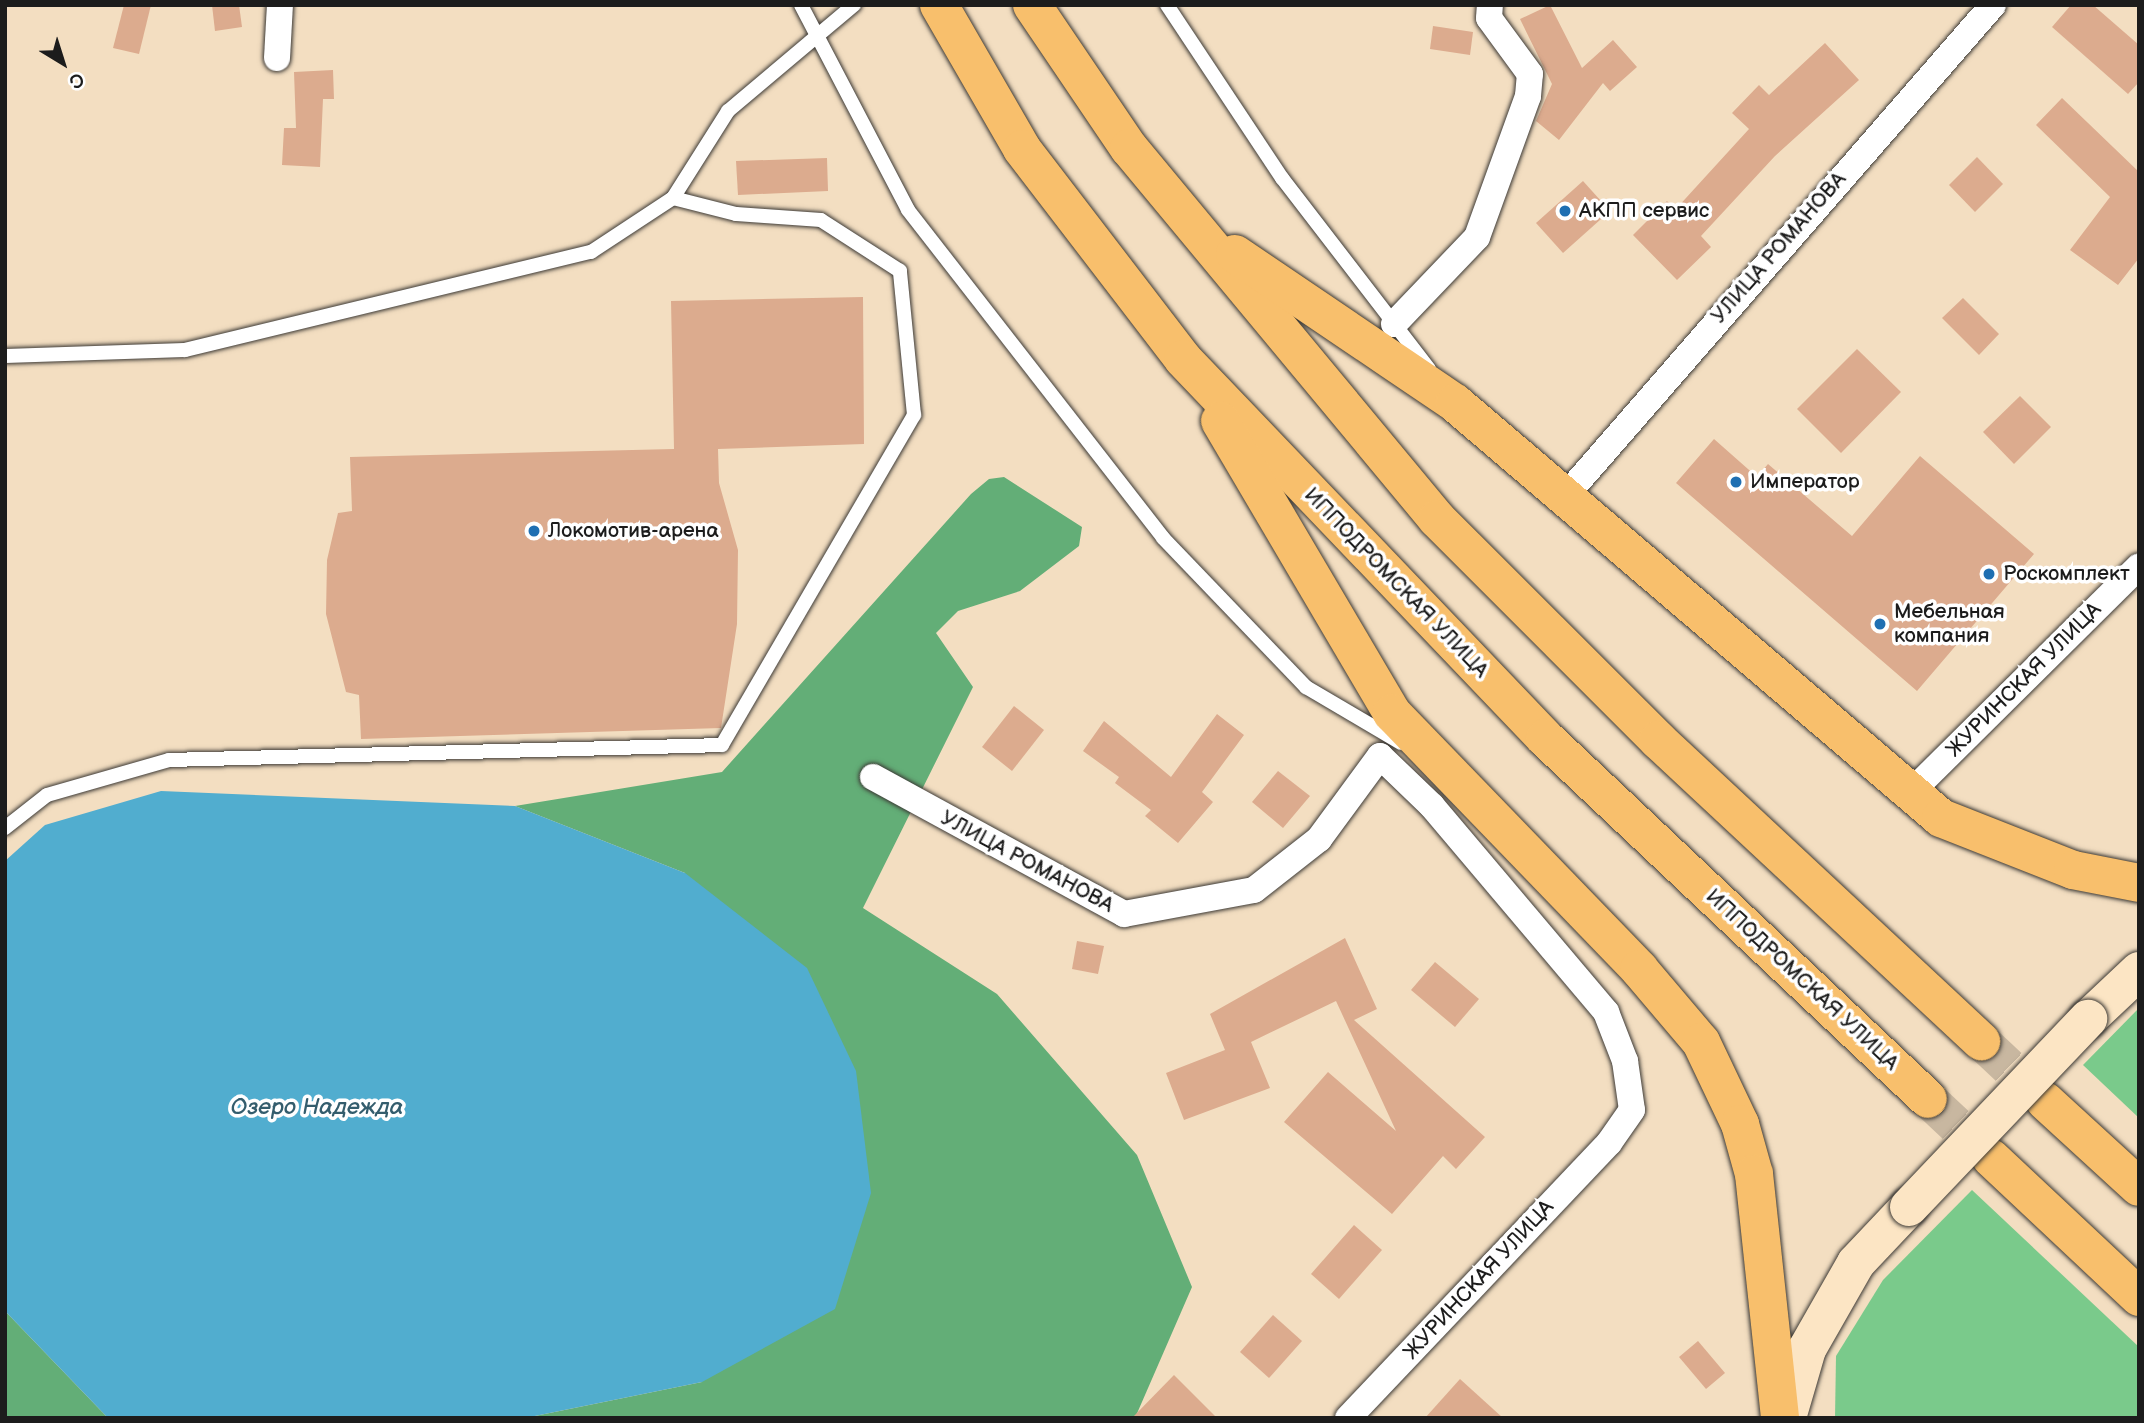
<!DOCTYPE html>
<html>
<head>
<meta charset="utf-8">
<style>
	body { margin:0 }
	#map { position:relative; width:2144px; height:1423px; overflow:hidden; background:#f3dec1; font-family:"Balsamiq Sans",sans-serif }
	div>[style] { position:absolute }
	.green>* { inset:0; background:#7aca8b }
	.forest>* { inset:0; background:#63ae77 }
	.water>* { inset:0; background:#51adcf }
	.building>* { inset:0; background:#dcab8e }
	.trunk-tunnel>* { height:38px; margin-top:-19px; transform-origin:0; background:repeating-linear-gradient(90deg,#c8b7a0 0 38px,transparent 0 57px) }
	.roads { filter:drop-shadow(0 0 2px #3c3935) drop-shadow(0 0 2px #3c3935) }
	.service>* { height:14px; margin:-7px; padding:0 7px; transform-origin:7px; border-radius:7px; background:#fff }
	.minor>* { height:26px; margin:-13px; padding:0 13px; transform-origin:13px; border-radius:13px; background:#fff }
	.secondary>* { height:38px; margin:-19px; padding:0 19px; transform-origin:19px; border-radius:19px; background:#fce5c4 }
	.trunk>* { height:38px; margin:-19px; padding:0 19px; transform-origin:19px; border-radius:19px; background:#f8bf6c }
	.bridges { filter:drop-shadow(0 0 2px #3c3935) drop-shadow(0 0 2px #3c3935) }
	.secondary-bridge>* { height:38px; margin:-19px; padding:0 19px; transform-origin:19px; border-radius:19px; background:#fce5c4 }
	.dots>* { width:19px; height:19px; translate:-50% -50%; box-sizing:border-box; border:4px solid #fff; border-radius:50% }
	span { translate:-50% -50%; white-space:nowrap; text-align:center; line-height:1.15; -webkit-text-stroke:7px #fff; paint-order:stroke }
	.poi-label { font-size:21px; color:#1c1c1c }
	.left { translate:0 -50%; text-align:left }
	.street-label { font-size:21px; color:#1c1c1c }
	.water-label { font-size:23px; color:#345d6d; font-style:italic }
	.frame { position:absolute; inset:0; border:7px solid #1c1c1c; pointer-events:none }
	.north { position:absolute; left:28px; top:28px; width:70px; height:70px; -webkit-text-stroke:5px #fff; paint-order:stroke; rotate:142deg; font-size:19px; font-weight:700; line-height:28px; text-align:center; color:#1c1c1c }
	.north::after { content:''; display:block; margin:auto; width:24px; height:32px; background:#1c1c1c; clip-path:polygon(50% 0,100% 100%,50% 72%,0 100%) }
</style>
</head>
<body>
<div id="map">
	<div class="green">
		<i style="clip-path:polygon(2139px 1008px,2139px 1118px,2083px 1065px)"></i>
		<i style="clip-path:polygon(1972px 1190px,2139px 1347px,2139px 1418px,1835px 1418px,1836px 1356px,1883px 1280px)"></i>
	</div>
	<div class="forest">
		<i style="clip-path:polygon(1004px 477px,1082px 527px,1079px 546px,1020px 591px,958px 611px,936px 633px,973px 687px,863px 908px,997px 994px,1137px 1155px,1192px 1287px,1135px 1418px,525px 1418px,702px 1382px,685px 873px,515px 806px,722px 772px,971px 494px,989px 479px)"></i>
		<i style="clip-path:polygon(5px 1311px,108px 1418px,5px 1418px)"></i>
	</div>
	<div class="water">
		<i style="clip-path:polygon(161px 791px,515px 806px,685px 873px,807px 968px,856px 1071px,871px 1193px,835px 1309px,702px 1382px,525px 1418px,108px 1418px,5px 1311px,5px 861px,45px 825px)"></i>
	</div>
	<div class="building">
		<i style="clip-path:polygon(124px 5px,151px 5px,139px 54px,113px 48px)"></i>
		<i style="clip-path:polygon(212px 5px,239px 5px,242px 27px,215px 31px)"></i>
		<i style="clip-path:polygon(1550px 5px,1582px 68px,1613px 40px,1637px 67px,1610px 91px,1603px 83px,1559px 140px,1536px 121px,1552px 84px,1520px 19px)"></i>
		<i style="clip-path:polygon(2071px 5px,2093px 5px,2139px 45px,2139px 82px,2128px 94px,2052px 27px)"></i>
		<i style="clip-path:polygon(1433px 26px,1473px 32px,1470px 55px,1430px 49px)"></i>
		<i style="clip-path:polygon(1825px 43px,1859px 80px,1775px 156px,1701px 236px,1711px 247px,1677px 280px,1633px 235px,1667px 201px,1675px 210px,1749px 129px,1732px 113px,1759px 85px,1769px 95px)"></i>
		<i style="clip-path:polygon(333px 70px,334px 99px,323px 99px,320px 167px,282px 165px,284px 128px,296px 128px,294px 72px)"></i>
		<i style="clip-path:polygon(2062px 98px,2139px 172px,2139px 258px,2118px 285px,2070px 250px,2110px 197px,2036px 125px)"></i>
		<i style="clip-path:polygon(1977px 157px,2003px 184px,1975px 212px,1949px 185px)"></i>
		<i style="clip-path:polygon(827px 158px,828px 191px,738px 195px,736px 161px)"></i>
		<i style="clip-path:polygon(1583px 181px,1610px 211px,1563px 253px,1536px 223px)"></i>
		<i style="clip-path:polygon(863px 297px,864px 444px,718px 449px,719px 483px,738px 550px,737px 624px,721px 728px,361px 739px,359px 695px,346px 692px,326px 614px,327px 560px,338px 513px,352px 511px,350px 457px,674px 449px,671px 301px)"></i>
		<i style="clip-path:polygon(1963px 298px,1999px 334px,1979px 355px,1942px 318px)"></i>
		<i style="clip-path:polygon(1857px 349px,1901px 392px,1841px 453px,1797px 409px)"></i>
		<i style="clip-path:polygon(2020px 396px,2051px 427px,2014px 464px,1983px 432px)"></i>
		<i style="clip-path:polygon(1714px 439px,1757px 477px,1768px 464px,1852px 536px,1920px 456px,2034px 554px,1917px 691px,1676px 483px)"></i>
		<i style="clip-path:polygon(1014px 706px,1044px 730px,1012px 771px,982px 747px)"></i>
		<i style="clip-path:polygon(1217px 714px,1244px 735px,1202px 792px,1213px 802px,1178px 843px,1145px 816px,1151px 810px,1115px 783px,1119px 777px,1083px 751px,1104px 721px,1171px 777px)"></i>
		<i style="clip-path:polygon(1278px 771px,1310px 796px,1283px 828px,1252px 802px)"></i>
		<i style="clip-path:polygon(1345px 938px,1377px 1009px,1354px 1020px,1485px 1137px,1456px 1169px,1443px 1156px,1392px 1214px,1284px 1122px,1328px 1072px,1396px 1131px,1336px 1001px,1251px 1042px,1270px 1088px,1184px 1120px,1166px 1073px,1225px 1050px,1210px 1014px)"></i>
		<i style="clip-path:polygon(1077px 941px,1104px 946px,1098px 974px,1072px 969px)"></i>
		<i style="clip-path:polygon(1435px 962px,1479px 999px,1455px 1027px,1411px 990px)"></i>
		<i style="clip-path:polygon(1354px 1225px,1382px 1250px,1339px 1299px,1311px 1274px)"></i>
		<i style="clip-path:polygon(1273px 1315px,1302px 1341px,1269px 1378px,1240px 1352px)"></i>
		<i style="clip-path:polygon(1698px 1341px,1725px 1373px,1706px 1389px,1679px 1357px)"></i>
		<i style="clip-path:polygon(1174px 1375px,1217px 1418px,1132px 1418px)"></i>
		<i style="clip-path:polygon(1460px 1379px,1503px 1418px,1425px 1418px)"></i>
	</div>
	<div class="trunk-tunnel">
		<i style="left:1981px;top:1041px;width:88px;rotate:43.2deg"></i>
		<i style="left:1928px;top:1099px;width:86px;rotate:43.1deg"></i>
	</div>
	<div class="roads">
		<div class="service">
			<i style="left:801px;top:5px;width:231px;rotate:62.4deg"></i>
			<i style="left:908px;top:210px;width:415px;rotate:52.1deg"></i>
			<i style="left:1163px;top:538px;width:207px;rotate:46.2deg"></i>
			<i style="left:1306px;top:687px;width:110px;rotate:30.5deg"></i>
			<i style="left:1167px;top:5px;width:208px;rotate:56.4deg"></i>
			<i style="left:1282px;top:178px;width:241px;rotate:52.4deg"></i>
			<i style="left:5px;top:356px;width:180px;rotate:-1.9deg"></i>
			<i style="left:185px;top:350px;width:418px;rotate:-13.6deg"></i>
			<i style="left:591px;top:252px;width:98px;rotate:-33.4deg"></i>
			<i style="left:673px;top:198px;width:103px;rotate:-57.7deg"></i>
			<i style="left:728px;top:111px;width:165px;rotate:-40.1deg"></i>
			<i style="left:5px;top:828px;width:53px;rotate:-38.2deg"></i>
			<i style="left:47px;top:795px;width:127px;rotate:-16deg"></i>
			<i style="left:169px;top:760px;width:553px;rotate:-1.55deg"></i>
			<i style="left:722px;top:745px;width:382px;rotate:-59.8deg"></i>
			<i style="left:914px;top:415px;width:145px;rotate:-95.6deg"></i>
			<i style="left:900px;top:271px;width:94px;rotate:-147.2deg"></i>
			<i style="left:821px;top:220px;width:85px;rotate:-176deg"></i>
			<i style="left:736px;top:214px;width:65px;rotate:-165.7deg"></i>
		</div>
		<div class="minor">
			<i style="left:277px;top:58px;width:53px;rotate:-86.8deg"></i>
			<i style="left:1394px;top:324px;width:120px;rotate:-46.3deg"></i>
			<i style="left:1477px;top:237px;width:150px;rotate:-70.1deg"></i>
			<i style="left:1528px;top:96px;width:22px;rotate:-85deg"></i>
			<i style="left:1530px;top:74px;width:69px;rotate:-126.2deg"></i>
			<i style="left:1489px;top:18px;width:13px;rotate:-86deg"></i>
			<i style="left:1568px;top:493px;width:647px;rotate:-48.95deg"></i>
			<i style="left:873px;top:777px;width:286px;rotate:28.6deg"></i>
			<i style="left:1124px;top:914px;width:132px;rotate:-10.5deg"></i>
			<i style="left:1254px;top:890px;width:83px;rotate:-38.1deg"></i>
			<i style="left:1319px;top:839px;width:103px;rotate:-53.7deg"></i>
			<i style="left:1380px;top:756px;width:72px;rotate:43.9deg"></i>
			<i style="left:1432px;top:806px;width:270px;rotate:49.8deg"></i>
			<i style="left:1606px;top:1012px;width:53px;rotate:68.8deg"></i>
			<i style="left:1625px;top:1061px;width:49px;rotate:81.9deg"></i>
			<i style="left:1632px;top:1110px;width:40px;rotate:124.9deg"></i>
			<i style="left:1609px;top:1143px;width:379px;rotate:133.5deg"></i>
			<i style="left:1910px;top:793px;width:322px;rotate:-44.7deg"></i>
		</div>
		<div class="secondary">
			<i style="left:2088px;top:1019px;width:70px;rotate:-43.3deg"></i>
			<i style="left:1787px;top:1418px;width:72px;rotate:-73.8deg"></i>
			<i style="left:1807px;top:1349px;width:99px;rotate:-60.3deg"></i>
			<i style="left:1856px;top:1263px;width:77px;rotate:-46.6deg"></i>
		</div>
		<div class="trunk">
			<i style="left:939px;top:5px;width:166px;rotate:60deg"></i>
			<i style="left:1022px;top:149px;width:265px;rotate:52.5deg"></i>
			<i style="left:1183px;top:359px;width:524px;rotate:46.31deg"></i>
			<i style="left:1545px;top:738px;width:526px;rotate:43.31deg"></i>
			<i style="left:1032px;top:5px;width:173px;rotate:55.9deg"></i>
			<i style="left:1129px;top:148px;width:482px;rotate:50.3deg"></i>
			<i style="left:1437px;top:519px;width:313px;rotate:45deg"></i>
			<i style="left:1658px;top:740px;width:442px;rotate:43deg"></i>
			<i style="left:1235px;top:254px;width:266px;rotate:34.1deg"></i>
			<i style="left:1455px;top:403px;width:639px;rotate:40.49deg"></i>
			<i style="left:1941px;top:818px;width:142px;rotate:21.5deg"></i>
			<i style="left:2073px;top:870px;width:67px;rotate:11.1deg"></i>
			<i style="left:1220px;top:421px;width:339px;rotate:59.5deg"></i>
			<i style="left:1392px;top:713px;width:356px;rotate:46deg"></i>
			<i style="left:1639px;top:969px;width:96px;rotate:49.7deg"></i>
			<i style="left:1701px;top:1042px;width:91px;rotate:64.6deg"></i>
			<i style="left:1740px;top:1124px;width:52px;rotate:74.4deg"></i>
			<i style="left:1754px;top:1174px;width:245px;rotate:83.9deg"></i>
			<i style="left:2045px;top:1101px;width:127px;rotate:42.5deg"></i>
			<i style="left:1991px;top:1158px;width:203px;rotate:43.2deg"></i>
		</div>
	</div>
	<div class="bridges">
		<div class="secondary-bridge">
			<i style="left:1909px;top:1207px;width:260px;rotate:-46.4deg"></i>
		</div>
	</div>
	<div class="dots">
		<i style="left:1565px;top:211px;background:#1f6fb2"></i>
		<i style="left:1736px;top:482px;background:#1f6fb2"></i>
		<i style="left:534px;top:531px;background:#1f6fb2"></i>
		<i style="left:1989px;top:574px;background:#1f6fb2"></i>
		<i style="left:1880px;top:624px;background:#1f6fb2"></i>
	</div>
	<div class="poi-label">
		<span class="left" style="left:1579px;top:211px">АКПП сервис</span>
		<span class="left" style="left:1750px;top:482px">Император</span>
		<span class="left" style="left:548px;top:531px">Локомотив-арена</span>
		<span class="left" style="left:2003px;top:574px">Роскомплект</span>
		<span class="left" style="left:1894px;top:624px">Мебельная<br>компания</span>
	</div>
	<div class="street-label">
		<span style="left:1779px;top:248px;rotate:-49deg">УЛИЦА РОМАНОВА</span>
		<span style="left:1396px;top:583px;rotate:46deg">ИППОДРОМСКАЯ УЛИЦА</span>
		<span style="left:2024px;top:680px;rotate:-45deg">ЖУРИНСКАЯ УЛИЦА</span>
		<span style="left:1027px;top:862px;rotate:28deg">УЛИЦА РОМАНОВА</span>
		<span style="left:1802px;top:980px;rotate:43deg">ИППОДРОМСКАЯ УЛИЦА</span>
		<span style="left:1479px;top:1280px;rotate:-47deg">ЖУРИНСКАЯ УЛИЦА</span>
	</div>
	<div class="water-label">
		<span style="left:317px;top:1107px">Озеро Надежда</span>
	</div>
	<div class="frame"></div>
	<div class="north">С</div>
</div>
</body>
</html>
